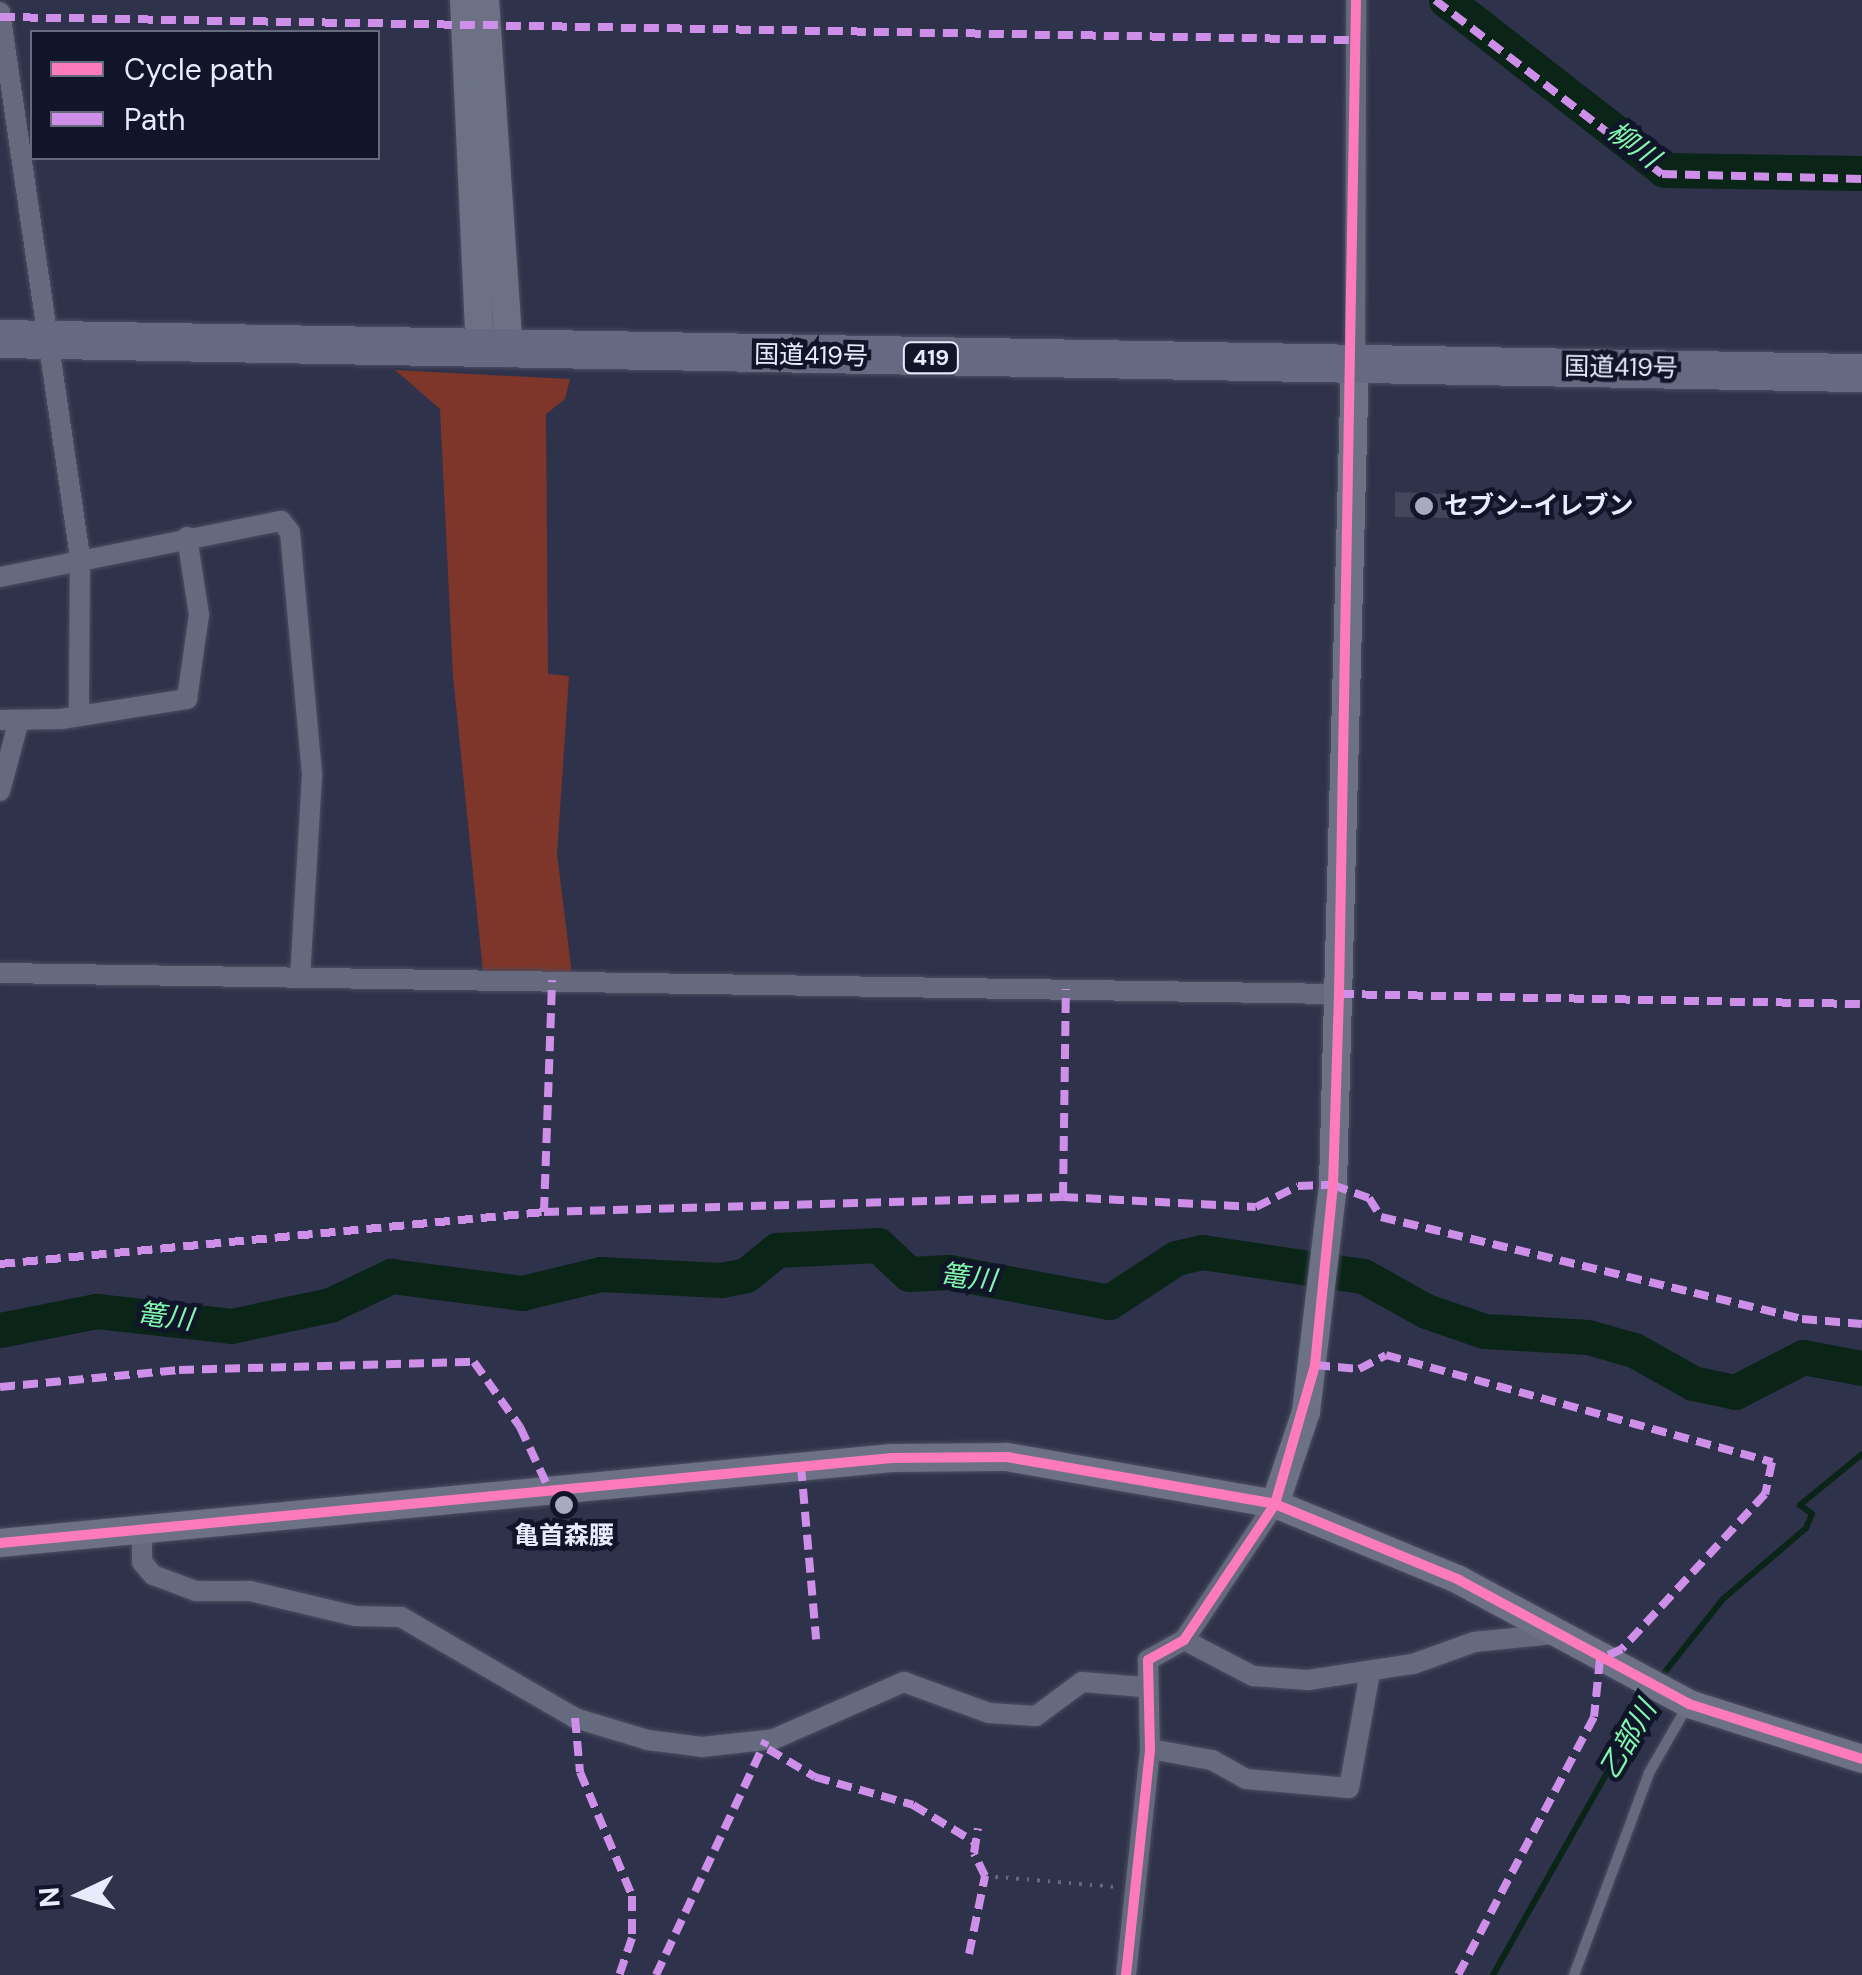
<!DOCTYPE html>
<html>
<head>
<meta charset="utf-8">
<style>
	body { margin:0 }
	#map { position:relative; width:1862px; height:1975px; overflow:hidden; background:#2e324b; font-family:"DM Sans","Noto Sans JP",sans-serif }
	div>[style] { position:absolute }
	.green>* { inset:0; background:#7d3629 }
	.stream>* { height:6px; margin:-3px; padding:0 3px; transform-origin:3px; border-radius:3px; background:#0a2517 }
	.river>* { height:35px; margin:-17.5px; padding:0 17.5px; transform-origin:17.5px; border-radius:17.5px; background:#0a2517 }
	.building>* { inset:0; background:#43475c }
	.path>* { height:4px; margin-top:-2px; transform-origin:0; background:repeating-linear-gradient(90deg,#65697b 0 2.5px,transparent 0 10.5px) }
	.roads { filter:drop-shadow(0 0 2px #4b4e61) drop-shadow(0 0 2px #4b4e61) }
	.lane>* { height:10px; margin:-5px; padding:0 5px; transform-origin:5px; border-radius:5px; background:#666a7f }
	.street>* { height:20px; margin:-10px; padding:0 10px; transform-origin:10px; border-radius:10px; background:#666a7f }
	.secondary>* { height:28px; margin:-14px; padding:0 14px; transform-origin:14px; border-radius:14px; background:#6c7186 }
	.highway>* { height:38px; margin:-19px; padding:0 19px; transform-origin:19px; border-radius:19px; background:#656981 }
	.quiet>* { height:8px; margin-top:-4px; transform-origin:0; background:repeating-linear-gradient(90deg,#ce8fe9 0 15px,transparent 0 23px) }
	.cycleway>* { height:10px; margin:-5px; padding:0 5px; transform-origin:5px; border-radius:5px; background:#fd7abc }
	.dots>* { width:28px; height:28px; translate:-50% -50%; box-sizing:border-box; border:5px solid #111529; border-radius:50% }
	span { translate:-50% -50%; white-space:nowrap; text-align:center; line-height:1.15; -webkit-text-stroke:9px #111529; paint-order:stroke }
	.shield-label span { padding:2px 8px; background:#111529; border:2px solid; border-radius:8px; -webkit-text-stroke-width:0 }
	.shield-label { font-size:22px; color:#e7ecfd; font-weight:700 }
	.street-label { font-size:25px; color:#e7ecfd }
	.poi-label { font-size:25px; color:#e7ecfd; font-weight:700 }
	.left { translate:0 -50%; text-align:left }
	.water-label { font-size:28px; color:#81faae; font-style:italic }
	.legend { position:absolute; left:30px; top:30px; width:350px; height:130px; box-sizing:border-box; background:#111529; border:2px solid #676b7e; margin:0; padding:12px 18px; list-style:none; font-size:30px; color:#e7ecfd }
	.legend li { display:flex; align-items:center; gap:20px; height:50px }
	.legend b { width:50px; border:2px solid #676b7e }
	.north { position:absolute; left:30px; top:1845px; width:100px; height:100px; -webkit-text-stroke:8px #111529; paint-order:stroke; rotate:266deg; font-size:28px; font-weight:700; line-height:40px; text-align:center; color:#e7ecfd }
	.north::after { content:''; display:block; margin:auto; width:35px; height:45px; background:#e7ecfd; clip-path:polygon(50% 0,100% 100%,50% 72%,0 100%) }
</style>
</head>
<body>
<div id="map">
	<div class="green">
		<i style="clip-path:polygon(395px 370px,570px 379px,565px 399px,546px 414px,548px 674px,569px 676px,557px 854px,572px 975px,483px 972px,453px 676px,440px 409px)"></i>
	</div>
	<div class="stream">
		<i style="left:1660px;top:1678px;width:101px;rotate:-51.4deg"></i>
		<i style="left:1723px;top:1599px;width:109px;rotate:-40.5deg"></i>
		<i style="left:1806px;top:1528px;width:15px;rotate:-67deg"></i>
		<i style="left:1812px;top:1514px;width:15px;rotate:-143deg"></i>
		<i style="left:1800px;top:1505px;width:80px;rotate:-39.4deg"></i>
		<i style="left:1493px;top:1975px;width:324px;rotate:-60.6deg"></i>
	</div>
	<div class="river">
		<i style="left:1446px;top:0;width:276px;rotate:37.9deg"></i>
		<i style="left:1664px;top:170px;width:198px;rotate:0.9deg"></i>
		<i style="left:0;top:1330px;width:98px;rotate:-11.2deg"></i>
		<i style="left:96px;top:1311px;width:136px;rotate:6.3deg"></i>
		<i style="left:231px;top:1326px;width:101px;rotate:-12deg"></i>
		<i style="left:330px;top:1305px;width:68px;rotate:-25.4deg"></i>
		<i style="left:391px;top:1276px;width:132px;rotate:7.4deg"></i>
		<i style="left:522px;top:1293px;width:81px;rotate:-13.5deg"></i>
		<i style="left:601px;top:1274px;width:120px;rotate:2.9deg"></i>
		<i style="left:721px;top:1280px;width:25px;rotate:-11deg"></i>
		<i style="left:746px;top:1275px;width:40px;rotate:-39deg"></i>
		<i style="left:777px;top:1250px;width:101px;rotate:-2.8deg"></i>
		<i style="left:878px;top:1245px;width:42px;rotate:43.1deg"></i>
		<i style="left:909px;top:1274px;width:40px;rotate:-2.9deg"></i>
		<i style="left:949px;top:1272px;width:163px;rotate:10.6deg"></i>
		<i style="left:1109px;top:1302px;width:80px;rotate:-33.3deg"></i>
		<i style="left:1176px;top:1258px;width:27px;rotate:-13deg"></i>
		<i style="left:1202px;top:1252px;width:163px;rotate:8.5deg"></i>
		<i style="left:1363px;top:1276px;width:72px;rotate:29.1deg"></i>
		<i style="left:1426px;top:1311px;width:61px;rotate:19deg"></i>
		<i style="left:1484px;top:1331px;width:104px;rotate:3.3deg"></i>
		<i style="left:1588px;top:1337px;width:48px;rotate:15.8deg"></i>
		<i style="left:1634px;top:1350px;width:68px;rotate:29.2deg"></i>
		<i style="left:1693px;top:1383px;width:43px;rotate:12.1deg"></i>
		<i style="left:1735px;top:1392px;width:76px;rotate:-27.2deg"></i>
		<i style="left:1803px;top:1357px;width:60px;rotate:10.6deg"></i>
	</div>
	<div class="building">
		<i style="clip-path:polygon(1395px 492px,1452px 494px,1452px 518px,1395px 517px)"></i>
	</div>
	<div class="path">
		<i style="left:985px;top:1876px;width:130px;rotate:4.8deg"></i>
	</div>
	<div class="roads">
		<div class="lane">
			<i style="left:1574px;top:1975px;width:215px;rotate:-69.6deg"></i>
			<i style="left:1649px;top:1773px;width:78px;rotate:-60.2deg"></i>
		</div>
		<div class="street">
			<i style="left:0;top:12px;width:551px;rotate:81.65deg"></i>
			<i style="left:80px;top:557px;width:156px;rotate:90.4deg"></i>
			<i style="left:1355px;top:363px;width:363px;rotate:-89.8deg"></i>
			<i style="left:0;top:577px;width:287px;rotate:-11.3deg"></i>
			<i style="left:281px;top:521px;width:14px;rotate:51deg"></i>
			<i style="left:290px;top:532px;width:245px;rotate:84.8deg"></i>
			<i style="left:312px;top:776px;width:200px;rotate:93.4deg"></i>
			<i style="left:0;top:720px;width:61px;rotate:-0.9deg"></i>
			<i style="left:61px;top:719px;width:128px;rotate:-9deg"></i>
			<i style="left:187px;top:699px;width:85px;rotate:-81.9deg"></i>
			<i style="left:199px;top:615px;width:79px;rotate:-98.7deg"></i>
			<i style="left:0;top:791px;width:73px;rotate:-75deg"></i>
			<i style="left:0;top:973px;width:1339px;rotate:0.9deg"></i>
			<i style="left:142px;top:1529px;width:33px;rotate:90deg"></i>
			<i style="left:142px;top:1562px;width:17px;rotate:50deg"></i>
			<i style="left:153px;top:1575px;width:46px;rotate:20.4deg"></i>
			<i style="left:196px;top:1591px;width:54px"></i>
			<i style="left:250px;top:1591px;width:108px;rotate:13.4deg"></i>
			<i style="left:355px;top:1616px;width:46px;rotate:1.2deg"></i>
			<i style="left:401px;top:1617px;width:201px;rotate:30.1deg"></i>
			<i style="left:575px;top:1718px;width:76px;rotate:16.8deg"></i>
			<i style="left:648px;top:1740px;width:54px;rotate:7.4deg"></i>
			<i style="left:702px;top:1747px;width:72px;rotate:-6.3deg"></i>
			<i style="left:774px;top:1739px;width:142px;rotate:-23.7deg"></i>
			<i style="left:904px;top:1682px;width:90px;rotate:20deg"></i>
			<i style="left:989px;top:1713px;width:47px;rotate:3.7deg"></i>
			<i style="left:1036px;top:1716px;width:57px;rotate:-36.5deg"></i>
			<i style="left:1082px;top:1682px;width:61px;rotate:4.7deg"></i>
			<i style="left:1184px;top:1640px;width:78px;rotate:27.6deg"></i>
			<i style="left:1253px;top:1676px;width:55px;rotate:4.2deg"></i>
			<i style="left:1308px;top:1680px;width:106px;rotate:-8.7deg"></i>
			<i style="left:1413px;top:1664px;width:65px;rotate:-19.8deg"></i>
			<i style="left:1474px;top:1642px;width:80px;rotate:-5.7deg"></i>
			<i style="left:1150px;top:1749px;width:63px;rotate:10.1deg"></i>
			<i style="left:1212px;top:1760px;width:39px;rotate:29deg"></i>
			<i style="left:1246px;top:1779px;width:103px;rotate:5deg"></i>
			<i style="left:1349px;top:1788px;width:118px;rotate:-79.7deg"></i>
			<i style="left:1126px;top:1975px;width:227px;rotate:-83.9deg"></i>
			<i style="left:1150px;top:1749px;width:89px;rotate:-91.3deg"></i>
			<i style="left:1148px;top:1660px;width:41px;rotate:-29.1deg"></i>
			<i style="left:1184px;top:1640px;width:164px;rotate:-56.2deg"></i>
		</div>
		<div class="secondary">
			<i style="left:464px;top:0;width:352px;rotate:87.4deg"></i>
			<i style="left:485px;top:0;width:354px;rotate:86.1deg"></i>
			<i style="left:1275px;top:1504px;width:97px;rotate:-71.4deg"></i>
			<i style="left:1306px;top:1412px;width:229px;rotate:-83.2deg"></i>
			<i style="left:1333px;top:1185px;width:822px;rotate:-88.47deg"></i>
			<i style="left:0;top:1543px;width:896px;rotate:-5.44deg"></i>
			<i style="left:892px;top:1458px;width:115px;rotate:-0.5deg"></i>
			<i style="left:1007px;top:1457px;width:272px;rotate:9.9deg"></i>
			<i style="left:1275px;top:1504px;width:199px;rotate:22.4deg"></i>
			<i style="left:1459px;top:1580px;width:261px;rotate:28.3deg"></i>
			<i style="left:1689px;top:1704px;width:182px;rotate:17.6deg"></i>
		</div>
		<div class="highway">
			<i style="left:0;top:339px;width:1862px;rotate:1.05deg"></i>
		</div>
	</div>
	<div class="quiet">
		<i style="left:1435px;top:0;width:286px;rotate:37.5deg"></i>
		<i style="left:1662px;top:174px;width:200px;rotate:1.4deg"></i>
		<i style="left:0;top:17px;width:1356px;rotate:0.97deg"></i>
		<i style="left:1339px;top:994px;width:523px;rotate:1.1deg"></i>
		<i style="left:1063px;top:1197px;width:208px;rotate:-89.2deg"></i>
		<i style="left:544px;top:1212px;width:232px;rotate:-88deg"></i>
		<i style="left:0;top:1264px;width:546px;rotate:-5.46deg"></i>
		<i style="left:544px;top:1212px;width:519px;rotate:-1.66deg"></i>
		<i style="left:1063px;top:1197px;width:193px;rotate:3deg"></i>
		<i style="left:1256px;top:1207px;width:47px;rotate:-26.6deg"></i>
		<i style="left:1298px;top:1186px;width:35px;rotate:-2deg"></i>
		<i style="left:1333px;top:1185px;width:38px;rotate:20deg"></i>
		<i style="left:1369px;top:1198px;width:22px;rotate:58deg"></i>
		<i style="left:1381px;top:1217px;width:433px;rotate:13.6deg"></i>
		<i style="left:1802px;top:1319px;width:60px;rotate:4.8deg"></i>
		<i style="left:1315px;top:1365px;width:44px;rotate:5.2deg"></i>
		<i style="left:1359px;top:1369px;width:30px;rotate:-27deg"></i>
		<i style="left:1386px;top:1355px;width:401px;rotate:15.5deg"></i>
		<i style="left:1772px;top:1462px;width:33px;rotate:102deg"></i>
		<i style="left:1765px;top:1494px;width:211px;rotate:132.7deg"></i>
		<i style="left:1622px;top:1649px;width:24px;rotate:156deg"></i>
		<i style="left:1600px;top:1659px;width:58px;rotate:95.9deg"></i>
		<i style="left:1594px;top:1717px;width:292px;rotate:117.8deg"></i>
		<i style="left:0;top:1387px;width:180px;rotate:-5.4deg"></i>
		<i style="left:179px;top:1370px;width:295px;rotate:-1.6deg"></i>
		<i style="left:474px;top:1362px;width:80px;rotate:54.7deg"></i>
		<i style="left:520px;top:1427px;width:68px;rotate:64.9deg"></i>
		<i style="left:801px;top:1466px;width:174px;rotate:85deg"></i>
		<i style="left:575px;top:1718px;width:54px;rotate:84.7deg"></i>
		<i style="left:580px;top:1772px;width:134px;rotate:67.2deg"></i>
		<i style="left:632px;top:1896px;width:42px;rotate:90deg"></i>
		<i style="left:632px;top:1938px;width:39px;rotate:109deg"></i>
		<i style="left:768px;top:1749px;width:55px;rotate:30.8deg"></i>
		<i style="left:815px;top:1777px;width:102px;rotate:15.9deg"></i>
		<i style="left:913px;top:1805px;width:74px;rotate:31.1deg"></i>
		<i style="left:969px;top:1954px;width:80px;rotate:-78.4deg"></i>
		<i style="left:985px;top:1876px;width:25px;rotate:-116deg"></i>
		<i style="left:974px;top:1853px;width:25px;rotate:-81deg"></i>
		<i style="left:656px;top:1975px;width:259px;rotate:-64.9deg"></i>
	</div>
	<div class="cycleway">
		<i style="left:0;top:1543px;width:896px;rotate:-5.44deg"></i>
		<i style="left:892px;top:1458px;width:115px;rotate:-0.5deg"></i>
		<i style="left:1007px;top:1457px;width:272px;rotate:9.9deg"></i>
		<i style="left:1275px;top:1504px;width:199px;rotate:22.4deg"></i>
		<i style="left:1459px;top:1580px;width:261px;rotate:28.3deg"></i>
		<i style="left:1689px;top:1704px;width:182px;rotate:17.6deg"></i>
		<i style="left:1126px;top:1975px;width:227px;rotate:-83.9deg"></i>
		<i style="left:1150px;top:1749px;width:89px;rotate:-91.3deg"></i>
		<i style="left:1148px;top:1660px;width:41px;rotate:-29.1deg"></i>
		<i style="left:1184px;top:1640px;width:164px;rotate:-56.2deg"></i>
		<i style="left:1275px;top:1504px;width:145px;rotate:-73.9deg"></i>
		<i style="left:1315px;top:1365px;width:181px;rotate:-84.3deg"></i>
		<i style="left:1333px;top:1185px;width:191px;rotate:-88.2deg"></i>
		<i style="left:1339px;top:994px;width:994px;rotate:-89.02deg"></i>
	</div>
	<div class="dots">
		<i style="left:1424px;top:506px;background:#a6abbf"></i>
		<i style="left:564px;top:1505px;background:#a6abbf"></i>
	</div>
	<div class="shield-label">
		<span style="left:931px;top:358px">419</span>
	</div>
	<div class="street-label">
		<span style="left:811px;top:356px;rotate:1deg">国道419号</span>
		<span style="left:1621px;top:368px;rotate:1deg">国道419号</span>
	</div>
	<div class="poi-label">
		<span class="left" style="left:1444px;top:506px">セブン-イレブン</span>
		<span style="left:564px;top:1536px">亀首森腰</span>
	</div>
	<div class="water-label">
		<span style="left:1633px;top:145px;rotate:37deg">柳川</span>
		<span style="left:968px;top:1278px;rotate:7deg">篭川</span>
		<span style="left:165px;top:1317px;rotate:7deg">篭川</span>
		<span style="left:1628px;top:1740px;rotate:-60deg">乙部川</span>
	</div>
	<ul class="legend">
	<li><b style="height:12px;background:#fd7abc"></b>Cycle path</li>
	<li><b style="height:12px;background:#ce8fe9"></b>Path</li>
	</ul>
	<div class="north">N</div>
</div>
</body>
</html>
